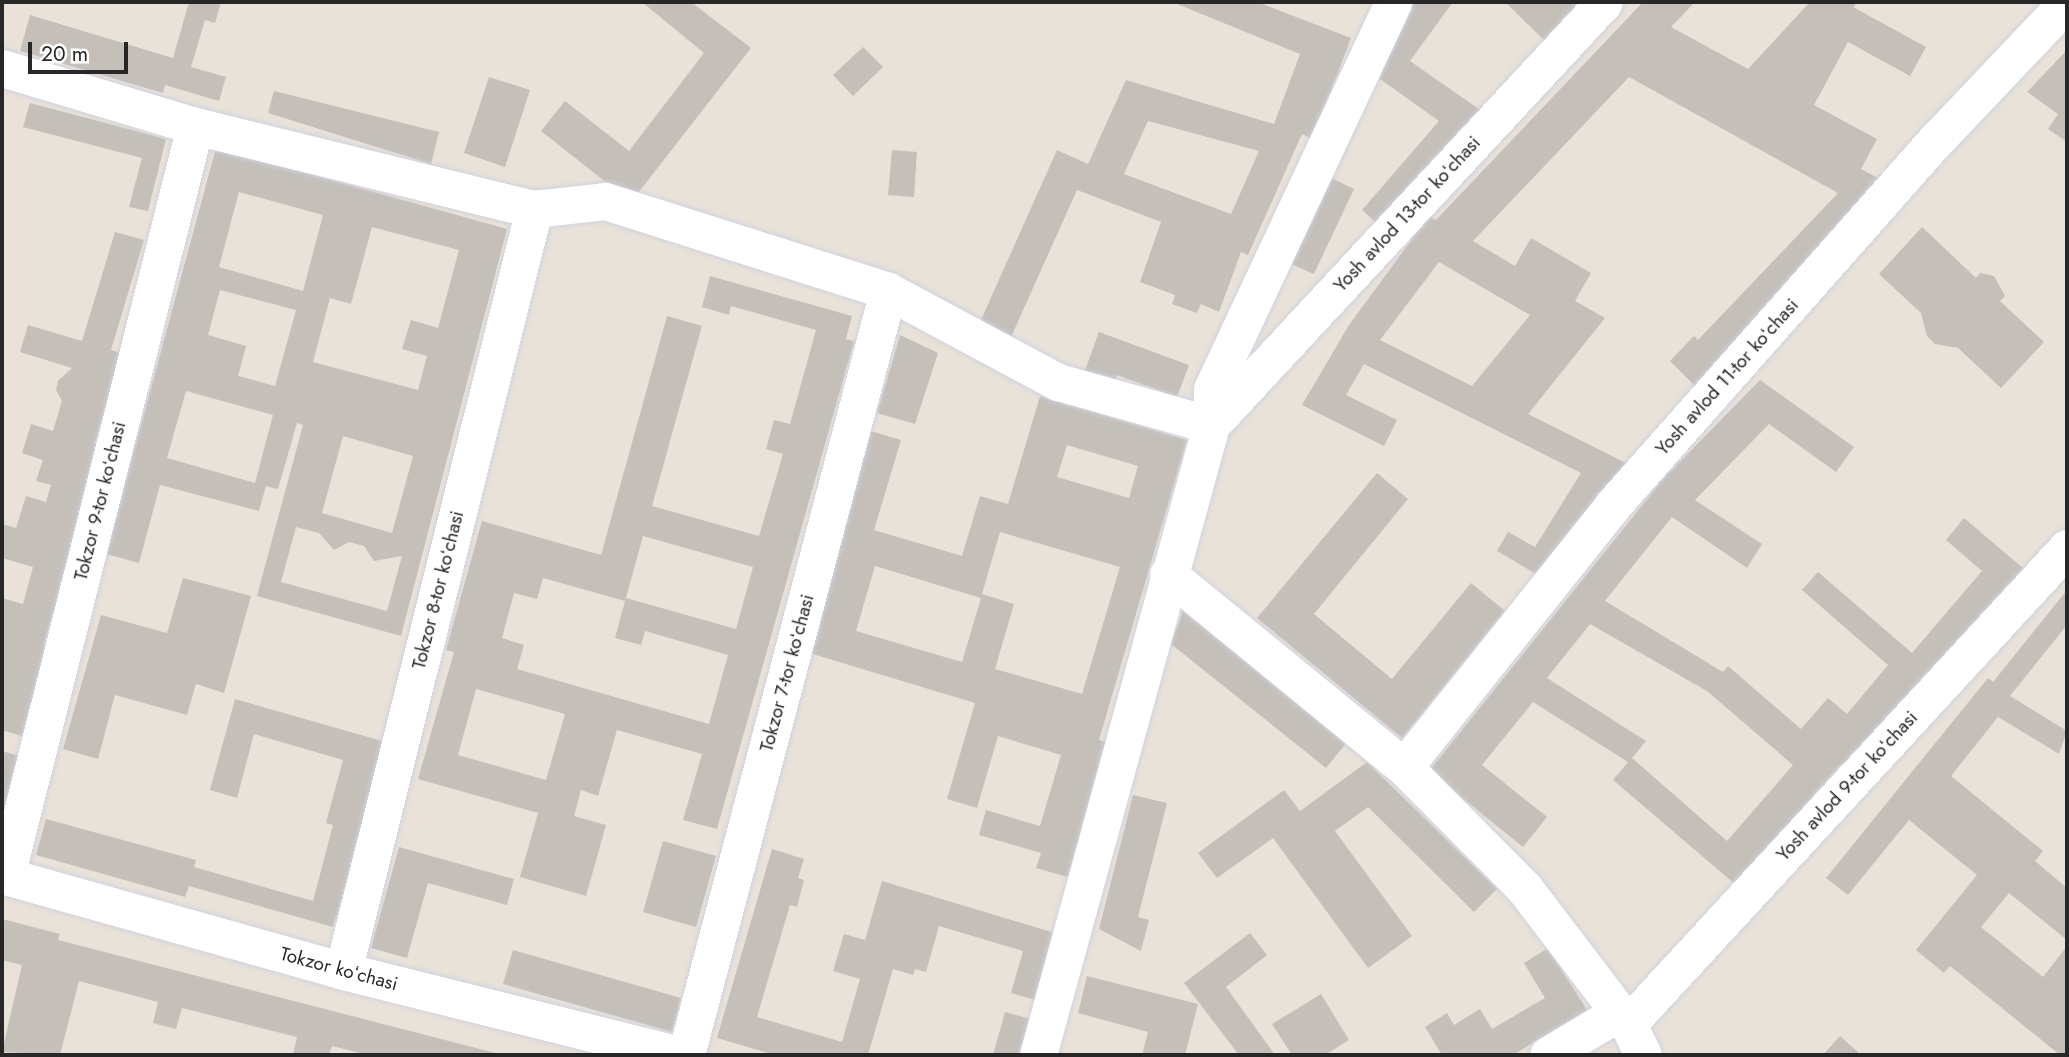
<!DOCTYPE html>
<html>
<head>
<meta charset="utf-8">
<style>
	body { margin:0 }
	#map { position:relative; width:2069px; height:1057px; overflow:hidden; background:#e9e2d9; font-family:Jost,sans-serif }
	div>[style] { position:absolute }
	.building>* { inset:0; background:#c4bfb9 }
	.roads { filter:drop-shadow(0 0 2px #cfd2df) drop-shadow(0 0 2px #cfd2df) }
	.minor>* { height:37px; margin:-18.5px; padding:0 18.5px; transform-origin:18.5px; border-radius:18.5px; background:#fff }
	span { translate:-50% -50%; white-space:nowrap; text-align:center; line-height:1.15; -webkit-text-stroke:5px #fff; paint-order:stroke }
	.street-label { font-size:19px; color:#272727 }
	.frame { position:absolute; inset:0; border:4px solid #272727; pointer-events:none }
	.scale { position:absolute; left:28px; top:42px; width:100px; height:32px; box-sizing:border-box; border:4px solid #272727; border-top:0; padding-left:9px; font-size:21px; line-height:24px; white-space:nowrap; color:#272727; -webkit-text-stroke:5px #fff; paint-order:stroke }
</style>
</head>
<body>
<div id="map">
	<div class="building">
		<i style="clip-path:polygon(189px 2px,221px 2px,215px 23px,205px 20px,191px 67px,226px 77px,219px 101px,165px 85px,163px 93px,20px 51px,30px 15px,173px 58px)"></i>
		<i style="clip-path:polygon(642px 2px,691px 2px,751px 48px,631px 202px,541px 131px,565px 101px,629px 151px,704px 53px)"></i>
		<i style="clip-path:polygon(evenodd,1172px 2px,1257px 2px,1351px 38px,1313px 139px,1302px 134px,1248px 255px,1241px 252px,1219px 312px,1201px 304px,1197px 313px,1172px 304px,1175px 295px,1140px 282px,1161px 222px,1077px 190px,1007px 346px,976px 331px,1057px 150px,1088px 164px,1126px 80px,1274px 124px,1300px 54px,1172px 2px,1148px 121px,1259px 151px,1231px 214px,1124px 174px,1148px 121px)"></i>
		<i style="clip-path:polygon(1414px 2px,1453px 2px,1410px 61px,1483px 112px,1383px 229px,1362px 210px,1439px 121px,1373px 74px)"></i>
		<i style="clip-path:polygon(1505px 2px,1587px 2px,1551px 47px)"></i>
		<i style="clip-path:polygon(evenodd,1643px 2px,1695px 2px,1671px 27px,1748px 69px,1810px 2px,1858px 2px,1853px 7px,1926px 47px,1910px 76px,1848px 42px,1814px 105px,1877px 139px,1861px 169px,1887px 183px,1695px 386px,1670px 361px,1694px 336px,1698px 340px,1838px 193px,1629px 77px,1473px 241px,1515px 266px,1531px 238px,1591px 273px,1575px 301px,1605px 318px,1528px 414px,1632px 466px,1538px 575px,1497px 551px,1508px 532px,1535px 547px,1581px 473px,1364px 364px,1346px 395px,1397px 420px,1384px 446px,1302px 405px,1349px 325px,1429px 216px,1436px 220px,1643px 2px,1439px 262px,1530px 315px,1472px 386px,1380px 340px,1439px 262px)"></i>
		<i style="clip-path:polygon(863px 47px,883px 67px,853px 96px,833px 75px)"></i>
		<i style="clip-path:polygon(2067px 50px,2067px 142px,2048px 129px,2058px 114px,2027px 92px)"></i>
		<i style="clip-path:polygon(489px 77px,530px 90px,505px 167px,464px 153px)"></i>
		<i style="clip-path:polygon(274px 91px,439px 132px,431px 164px,268px 113px)"></i>
		<i style="clip-path:polygon(30px 103px,166px 139px,148px 211px,129px 207px,142px 158px,23px 127px)"></i>
		<i style="clip-path:polygon(evenodd,216px 148px,507px 229px,401px 636px,257px 596px,303px 425px,297px 423px,278px 489px,266px 486px,259px 511px,160px 485px,139px 563px,106px 554px,216px 148px,239px 192px,323px 215px,303px 291px,219px 267px,239px 192px,216px 148px,372px 227px,459px 250px,438px 328px,411px 320px,402px 349px,427px 356px,418px 390px,313px 362px,330px 298px,351px 304px,372px 227px,216px 148px,220px 290px,296px 310px,275px 386px,238px 376px,246px 346px,208px 335px,220px 290px,216px 148px,186px 391px,273px 415px,255px 483px,167px 458px,186px 391px,216px 148px,343px 436px,413px 456px,392px 533px,322px 513px,343px 436px,216px 148px,296px 527px,319px 533px,334px 550px,349px 542px,364px 546px,374px 561px,402px 556px,387px 611px,281px 582px,296px 527px)"></i>
		<i style="clip-path:polygon(892px 150px,917px 152px,914px 197px,888px 195px)"></i>
		<i style="clip-path:polygon(1321px 173px,1354px 189px,1314px 274px,1282px 260px)"></i>
		<i style="clip-path:polygon(1922px 227px,1976px 278px,1980px 273px,1994px 276px,2005px 296px,2000px 301px,2044px 342px,2001px 388px,1958px 348px,1935px 344px,1927px 336px,1921px 313px,1879px 274px)"></i>
		<i style="clip-path:polygon(115px 232px,144px 240px,111px 350px,121px 353px,95px 443px,103px 446px,44px 644px,52px 646px,25px 737px,2px 730px,2px 598px,23px 604px,33px 567px,2px 558px,2px 524px,16px 528px,26px 496px,46px 502px,51px 485px,36px 481px,43px 460px,22px 453px,31px 424px,53px 431px,62px 401px,56px 390px,58px 381px,72px 368px,20px 352px,28px 325px,82px 341px)"></i>
		<i style="clip-path:polygon(evenodd,710px 276px,852px 316px,846px 339px,854px 341px,717px 829px,683px 820px,702px 754px,617px 730px,598px 796px,581px 790px,574px 816px,606px 825px,586px 896px,520px 877px,538px 813px,418px 779px,454px 652px,446px 650px,482px 521px,601px 555px,667px 316px,702px 326px,652px 506px,759px 536px,783px 454px,766px 449px,774px 420px,790px 424px,816px 330px,731px 306px,729px 315px,702px 307px,710px 276px,643px 536px,753px 567px,736px 629px,626px 598px,643px 536px,710px 276px,543px 578px,625px 601px,615px 638px,641px 645px,645px 631px,728px 655px,709px 724px,517px 669px,524px 645px,502px 638px,514px 593px,537px 599px,543px 578px,710px 276px,476px 689px,565px 714px,546px 780px,458px 755px,476px 689px)"></i>
		<i style="clip-path:polygon(1099px 332px,1189px 365px,1177px 397px,1117px 375px,1113px 386px,1083px 376px)"></i>
		<i style="clip-path:polygon(900px 335px,938px 353px,915px 424px,877px 413px)"></i>
		<i style="clip-path:polygon(evenodd,1760px 380px,1854px 447px,1836px 472px,1769px 424px,1695px 500px,1762px 544px,1747px 568px,1672px 517px,1605px 601px,1723px 672px,1728px 666px,1801px 729px,1828px 698px,1847px 714px,1888px 665px,1802px 590px,1818px 572px,1912px 653px,1982px 571px,1946px 540px,1964px 518px,2024px 569px,1851px 772px,1841px 764px,1736px 885px,1613px 780px,1628px 762px,1533px 702px,1482px 765px,1547px 817px,1523px 847px,1429px 771px,1664px 478px,1760px 380px,1590px 624px,1707px 691px,1793px 765px,1727px 841px,1632px 758px,1646px 741px,1547px 678px,1590px 624px)"></i>
		<i style="clip-path:polygon(evenodd,1040px 396px,1187px 440px,1099px 740px,1110px 743px,1071px 878px,1036px 868px,1041px 853px,979px 835px,986px 810px,1040px 826px,1061px 755px,998px 736px,977px 808px,947px 799px,975px 703px,806px 652px,867px 430px,901px 440px,874px 530px,962px 556px,980px 496px,1008px 504px,1040px 396px,1067px 445px,1138px 466px,1129px 498px,1057px 477px,1067px 445px,1040px 396px,1000px 532px,1120px 567px,1082px 694px,995px 669px,1014px 604px,982px 594px,1000px 532px,1040px 396px,875px 566px,981px 598px,962px 662px,856px 631px,875px 566px)"></i>
		<i style="clip-path:polygon(1377px 473px,1408px 499px,1314px 614px,1392px 679px,1471px 583px,1505px 611px,1402px 738px,1257px 618px)"></i>
		<i style="clip-path:polygon(183px 578px,251px 596px,224px 693px,196px 684px,187px 715px,115px 695px,98px 759px,63px 749px,101px 615px,167px 633px)"></i>
		<i style="clip-path:polygon(2067px 590px,2067px 625px,2010px 696px,2067px 731px,2059px 754px,1998px 717px,1951px 776px,2043px 851px,2035px 861px,2067px 888px,2067px 940px,2009px 893px,1981px 927px,2043px 977px,2067px 946px,2067px 1055px,2060px 1055px,1950px 966px,1944px 973px,1916px 950px,1977px 875px,1909px 820px,1848px 895px,1826px 878px,1988px 678px,1993px 682px)"></i>
		<i style="clip-path:polygon(1183px 611px,1347px 742px,1326px 768px,1171px 644px)"></i>
		<i style="clip-path:polygon(235px 699px,389px 743px,333px 927px,189px 886px,185px 897px,36px 855px,46px 819px,196px 860px,194px 867px,313px 901px,333px 825px,326px 823px,343px 760px,254px 734px,237px 798px,210px 790px)"></i>
		<i style="clip-path:polygon(2px 751px,19px 756px,2px 813px)"></i>
		<i style="clip-path:polygon(1367px 762px,1497px 889px,1474px 912px,1368px 807px,1335px 831px,1412px 936px,1368px 968px,1273px 838px,1217px 878px,1198px 853px,1284px 790px,1300px 811px)"></i>
		<i style="clip-path:polygon(1133px 795px,1167px 803px,1138px 917px,1149px 920px,1141px 951px,1099px 929px)"></i>
		<i style="clip-path:polygon(663px 841px,716px 856px,696px 927px,643px 912px)"></i>
		<i style="clip-path:polygon(399px 847px,514px 879px,507px 905px,428px 883px,407px 958px,371px 948px)"></i>
		<i style="clip-path:polygon(772px 849px,804px 859px,798px 878px,804px 880px,797px 907px,790px 905px,757px 1017px,842px 1042px,860px 979px,833px 971px,844px 934px,865px 940px,882px 881px,1055px 933px,1035px 1000px,1011px 993px,1023px 951px,939px 926px,926px 972px,915px 969px,913px 975px,893px 969px,868px 1055px,775px 1055px,717px 1038px)"></i>
		<i style="clip-path:polygon(2px 919px,60px 934px,58px 940px,503px 1055px,368px 1055px,332px 1046px,329px 1055px,293px 1055px,297px 1037px,182px 1008px,176px 1029px,153px 1023px,158px 1002px,79px 981px,60px 1055px,2px 1052px,22px 965px,2px 960px)"></i>
		<i style="clip-path:polygon(1250px 933px,1267px 955px,1226px 987px,1275px 1055px,1239px 1055px,1184px 983px)"></i>
		<i style="clip-path:polygon(1548px 948px,1587px 1010px,1513px 1055px,1442px 1055px,1425px 1027px,1447px 1013px,1454px 1025px,1480px 1009px,1492px 1029px,1545px 998px,1524px 963px)"></i>
		<i style="clip-path:polygon(513px 950px,681px 998px,672px 1032px,503px 984px)"></i>
		<i style="clip-path:polygon(1087px 976px,1198px 1004px,1185px 1055px,1142px 1055px,1148px 1032px,1078px 1013px)"></i>
		<i style="clip-path:polygon(1321px 994px,1349px 1040px,1325px 1055px,1292px 1055px,1272px 1024px)"></i>
		<i style="clip-path:polygon(1005px 1012px,1030px 1019px,1019px 1055px,993px 1055px)"></i>
		<i style="clip-path:polygon(1840px 1036px,1861px 1055px,1823px 1055px)"></i>
	</div>
	<div class="roads">
		<div class="minor">
			<i style="left:2px;top:68px;width:202px;rotate:16.7deg"></i>
			<i style="left:195px;top:126px;width:349px;rotate:13.8deg"></i>
			<i style="left:534px;top:209px;width:71px;rotate:-6.4deg"></i>
			<i style="left:605px;top:201px;width:297px;rotate:17.6deg"></i>
			<i style="left:888px;top:291px;width:193px;rotate:28.2deg"></i>
			<i style="left:1058px;top:382px;width:159px;rotate:15.7deg"></i>
			<i style="left:1211px;top:425px;width:577px;rotate:-47.11deg"></i>
			<i style="left:1168px;top:574px;width:305px;rotate:39.3deg"></i>
			<i style="left:1404px;top:767px;width:172px;rotate:45.2deg"></i>
			<i style="left:1525px;top:889px;width:170px;rotate:52.7deg"></i>
			<i style="left:1628px;top:1024px;width:34px;rotate:64deg"></i>
			<i style="left:1404px;top:767px;width:334px;rotate:-51.4deg"></i>
			<i style="left:1612px;top:506px;width:492px;rotate:-48.5deg"></i>
			<i style="left:1938px;top:138px;width:187px;rotate:-46.5deg"></i>
			<i style="left:2px;top:875px;width:354px;rotate:15.7deg"></i>
			<i style="left:343px;top:971px;width:346px;rotate:14deg"></i>
			<i style="left:6px;top:876px;width:773px;rotate:-75.86deg"></i>
			<i style="left:343px;top:971px;width:786px;rotate:-75.93deg"></i>
			<i style="left:1628px;top:1024px;width:648px;rotate:-47.32deg"></i>
			<i style="left:686px;top:1055px;width:790px;rotate:-75.19deg"></i>
			<i style="left:1038px;top:1055px;width:653px;rotate:-74.64deg"></i>
			<i style="left:1211px;top:425px;width:36px;rotate:-88deg"></i>
			<i style="left:1212px;top:389px;width:427px;rotate:-64.9deg"></i>
			<i style="left:1548px;top:1055px;width:82px;rotate:-31deg"></i>
		</div>
	</div>
	<div class="street-label">
		<span style="left:1407px;top:214px;rotate:-47deg">Yosh avlod 13-tor koʻchasi</span>
		<span style="left:1727px;top:377px;rotate:-48deg">Yosh avlod 11-tor koʻchasi</span>
		<span style="left:100px;top:501px;rotate:-76deg">Tokzor 9-tor koʻchasi</span>
		<span style="left:438px;top:590px;rotate:-76deg">Tokzor 8-tor koʻchasi</span>
		<span style="left:787px;top:673px;rotate:-75deg">Tokzor 7-tor koʻchasi</span>
		<span style="left:1847px;top:786px;rotate:-47deg">Yosh avlod 9-tor koʻchasi</span>
		<span style="left:339px;top:969px;rotate:15deg">Tokzor koʻchasi</span>
	</div>
	<div class="frame"></div>
	<div class="scale">20 m</div>
</div>
</body>
</html>
